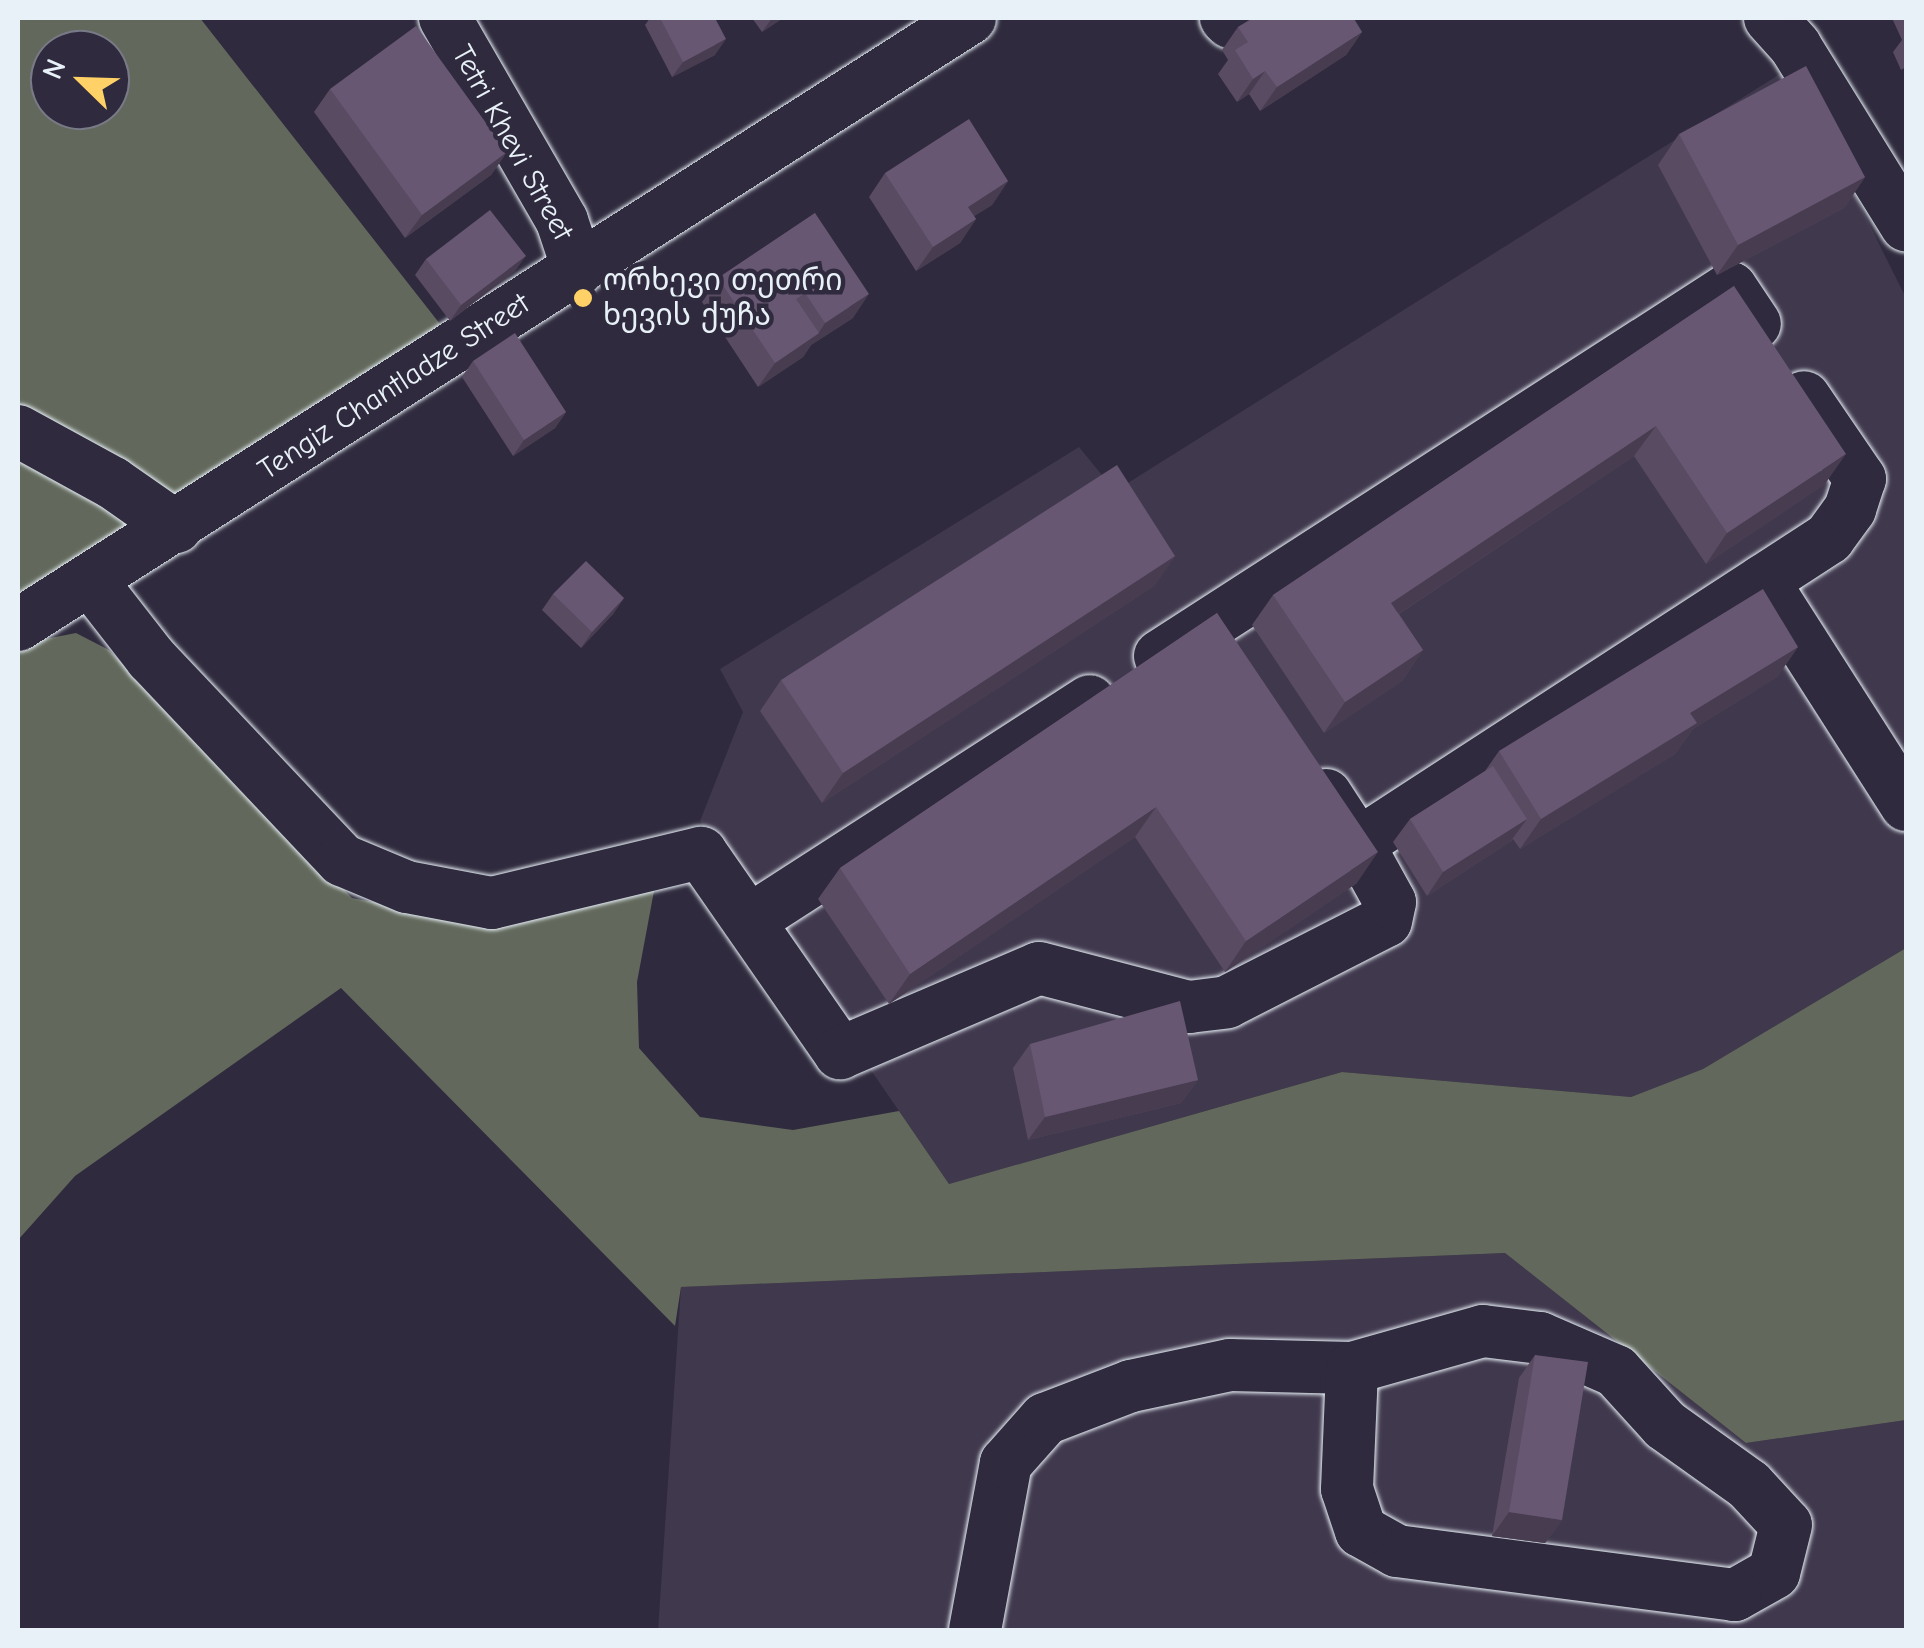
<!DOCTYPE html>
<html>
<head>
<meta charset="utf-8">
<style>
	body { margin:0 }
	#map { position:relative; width:1924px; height:1648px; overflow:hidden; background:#2f2a3d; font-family:"Comic Neue","Noto Sans Georgian",sans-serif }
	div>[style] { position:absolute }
	.built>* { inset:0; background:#40384d }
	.green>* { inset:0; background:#62685b }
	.roads { filter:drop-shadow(0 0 2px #e8f1f8) drop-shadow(0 0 2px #e8f1f8) }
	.minor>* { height:52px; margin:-26px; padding:0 26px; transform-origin:26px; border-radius:26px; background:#2f2a3d }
	.wall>* { inset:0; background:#594b62 }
	.shaded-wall>* { inset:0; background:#483d50 }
	.building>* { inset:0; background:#675772 }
	.dots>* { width:28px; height:28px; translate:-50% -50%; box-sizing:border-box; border:5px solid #2f2a3d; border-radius:50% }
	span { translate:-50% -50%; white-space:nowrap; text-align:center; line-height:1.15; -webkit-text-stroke:9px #2f2a3d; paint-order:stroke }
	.street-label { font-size:30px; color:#e8f1f8 }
	.poi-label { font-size:30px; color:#e8f1f8 }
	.left { translate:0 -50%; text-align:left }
	.frame { position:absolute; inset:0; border:20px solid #e8f1f8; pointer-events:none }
	.north { position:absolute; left:30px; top:30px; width:100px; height:100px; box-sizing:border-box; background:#2f2a3d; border:2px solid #797a88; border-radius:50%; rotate:293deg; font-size:28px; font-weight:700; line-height:40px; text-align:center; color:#e8f1f8 }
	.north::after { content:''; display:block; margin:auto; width:35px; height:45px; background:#ffd166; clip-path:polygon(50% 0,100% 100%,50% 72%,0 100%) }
</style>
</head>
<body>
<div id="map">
	<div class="built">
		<i style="clip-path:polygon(1791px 67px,1906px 298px,1906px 948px,1703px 1069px,1631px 1097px,1342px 1072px,949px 1184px,700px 821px,743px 712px,720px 669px,1079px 447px,1115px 491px)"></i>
		<i style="clip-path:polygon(1505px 1253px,1746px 1443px,1906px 1420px,1906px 1630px,658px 1630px,681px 1287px)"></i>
	</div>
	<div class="green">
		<i style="clip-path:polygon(evenodd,18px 18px,200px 18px,451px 338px,18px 601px,18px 18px,50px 50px,110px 50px,110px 110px,50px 110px,50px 50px)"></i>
		<i style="clip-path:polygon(76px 633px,109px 650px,352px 898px,501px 926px,657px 875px,637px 982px,639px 1048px,700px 1117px,793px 1130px,899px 1111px,949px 1184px,1342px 1072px,1631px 1097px,1703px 1069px,1906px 948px,1906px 1420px,1746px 1443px,1505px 1253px,681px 1287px,675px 1326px,341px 988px,75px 1176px,18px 1240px,18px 652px,35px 641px)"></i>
	</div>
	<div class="roads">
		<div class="minor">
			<i style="left:445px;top:18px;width:234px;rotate:60deg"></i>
			<i style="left:562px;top:221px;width:51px;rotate:71.6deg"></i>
			<i style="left:1226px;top:18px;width:6px;rotate:45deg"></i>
			<i style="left:1770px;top:18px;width:38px;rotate:48deg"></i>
			<i style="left:1795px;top:46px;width:211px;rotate:58.2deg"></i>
			<i style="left:18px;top:431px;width:108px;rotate:28.7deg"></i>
			<i style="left:113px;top:483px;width:77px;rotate:34.9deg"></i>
			<i style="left:91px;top:581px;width:98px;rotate:52.1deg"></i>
			<i style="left:151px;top:658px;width:278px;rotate:46.6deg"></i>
			<i style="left:342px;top:860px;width:70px;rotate:22.6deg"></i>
			<i style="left:407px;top:887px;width:86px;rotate:10.7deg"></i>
			<i style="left:492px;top:903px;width:215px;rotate:-13.5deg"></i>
			<i style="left:701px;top:853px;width:244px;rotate:55.2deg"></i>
			<i style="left:840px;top:1053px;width:216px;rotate:-23.1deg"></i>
			<i style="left:1039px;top:968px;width:155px;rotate:14.6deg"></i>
			<i style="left:1189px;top:1007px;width:38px;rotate:-7deg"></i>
			<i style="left:1227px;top:1002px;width:178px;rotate:-27deg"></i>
			<i style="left:1386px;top:921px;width:19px;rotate:-78deg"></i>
			<i style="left:1390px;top:902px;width:66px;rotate:-118.9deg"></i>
			<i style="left:1763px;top:581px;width:266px;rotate:57.4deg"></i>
			<i style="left:18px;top:625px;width:1129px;rotate:-32.52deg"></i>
			<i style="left:1160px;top:656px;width:679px;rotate:-32.8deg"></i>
			<i style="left:1731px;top:288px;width:43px;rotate:56.3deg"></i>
			<i style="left:1326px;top:795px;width:59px;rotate:56.9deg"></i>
			<i style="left:1358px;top:844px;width:562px;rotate:-33.01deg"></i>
			<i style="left:1829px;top:538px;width:36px;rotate:-54deg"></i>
			<i style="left:1850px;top:509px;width:32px;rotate:-72deg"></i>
			<i style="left:1860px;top:479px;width:99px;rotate:-124.3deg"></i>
			<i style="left:750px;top:920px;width:404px;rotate:-32.8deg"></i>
			<i style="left:975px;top:1630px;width:170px;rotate:-79.5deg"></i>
			<i style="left:1006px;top:1463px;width:59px;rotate:-48.4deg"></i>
			<i style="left:1045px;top:1419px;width:92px;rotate:-21deg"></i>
			<i style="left:1131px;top:1386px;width:101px;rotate:-12deg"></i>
			<i style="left:1230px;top:1365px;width:122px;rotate:1.4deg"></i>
			<i style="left:1352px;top:1368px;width:136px;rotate:-15.8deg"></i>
			<i style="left:1483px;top:1331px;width:57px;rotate:7deg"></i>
			<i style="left:1540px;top:1338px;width:83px;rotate:23.5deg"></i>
			<i style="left:1616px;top:1371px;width:73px;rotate:47.8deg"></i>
			<i style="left:1665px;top:1425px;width:103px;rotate:35.5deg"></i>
			<i style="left:1749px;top:1485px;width:54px;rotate:47.2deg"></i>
			<i style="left:1786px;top:1525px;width:49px;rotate:104deg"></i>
			<i style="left:1774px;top:1573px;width:45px;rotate:150.6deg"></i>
			<i style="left:1735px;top:1595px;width:341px;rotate:-172.6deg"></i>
			<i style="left:1397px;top:1551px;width:41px;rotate:-150.9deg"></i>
			<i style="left:1361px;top:1531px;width:44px;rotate:-108.4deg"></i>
			<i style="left:1347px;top:1489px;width:121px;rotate:-87.6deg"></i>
		</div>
	</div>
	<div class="wall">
		<i style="clip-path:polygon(650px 18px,715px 18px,715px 55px,672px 77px,645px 25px)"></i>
		<i style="clip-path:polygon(752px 18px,783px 18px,762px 32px)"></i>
		<i style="clip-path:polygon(1253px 18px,1357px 18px,1355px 20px,1362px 32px,1346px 55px,1260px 111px,1249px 94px,1237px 102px,1218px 74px,1228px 60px,1222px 50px,1238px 27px)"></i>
		<i style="clip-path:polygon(1892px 18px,1906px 18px,1906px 67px,1901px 70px,1893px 52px,1902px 40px)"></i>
		<i style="clip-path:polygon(330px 89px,507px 152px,491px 175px,405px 238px,314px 112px)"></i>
		<i style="clip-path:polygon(1679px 134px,1865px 177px,1844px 208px,1717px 275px,1658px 165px)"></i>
		<i style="clip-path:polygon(885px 173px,1008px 181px,992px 205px,974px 216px,976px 219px,960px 243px,916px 271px,869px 197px)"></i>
		<i style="clip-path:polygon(815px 213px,853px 318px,811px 345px,803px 357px,758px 387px,702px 302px,718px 278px)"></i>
		<i style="clip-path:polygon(426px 259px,515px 271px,450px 321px,415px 275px)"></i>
		<i style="clip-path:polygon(1734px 286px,1825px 484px,1706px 564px,1634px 456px,1399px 614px,1423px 650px,1402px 681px,1324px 733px,1252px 625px,1273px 595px)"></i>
		<i style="clip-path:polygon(473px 361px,566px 412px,555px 428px,513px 456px,462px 377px)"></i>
		<i style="clip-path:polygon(1175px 556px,1154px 586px,822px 803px,760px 711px,781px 680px)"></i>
		<i style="clip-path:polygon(553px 594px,624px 598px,613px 614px,581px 648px,542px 610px)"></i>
		<i style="clip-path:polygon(1217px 613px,1357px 883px,1225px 972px,1135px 837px,889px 1004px,818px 899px,840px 868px)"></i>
		<i style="clip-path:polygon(1798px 647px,1777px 677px,1693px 729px,1675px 754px,1520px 849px,1513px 839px,1510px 842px,1427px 896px,1393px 842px,1410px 819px,1485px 771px,1499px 751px)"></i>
		<i style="clip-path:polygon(1030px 1044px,1198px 1080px,1181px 1103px,1028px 1140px,1013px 1068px)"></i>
		<i style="clip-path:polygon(1535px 1355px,1562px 1520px,1545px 1543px,1492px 1536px,1519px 1378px)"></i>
	</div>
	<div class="shaded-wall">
		<i style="clip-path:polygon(772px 18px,783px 18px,762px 32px)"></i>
		<i style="clip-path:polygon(1362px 32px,1346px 55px,1260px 111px,1277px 87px)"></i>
		<i style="clip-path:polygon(726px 39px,715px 55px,672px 77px,683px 62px)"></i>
		<i style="clip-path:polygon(1265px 71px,1249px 94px,1237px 102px,1253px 79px)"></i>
		<i style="clip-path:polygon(507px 152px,491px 175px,405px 238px,422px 215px)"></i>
		<i style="clip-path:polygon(1865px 177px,1844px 208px,1717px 275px,1738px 245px)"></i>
		<i style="clip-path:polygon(1008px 181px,992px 205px,952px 230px,968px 207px)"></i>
		<i style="clip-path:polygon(976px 219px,960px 243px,916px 271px,933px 247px)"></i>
		<i style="clip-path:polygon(526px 256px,515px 271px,450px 321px,461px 305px)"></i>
		<i style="clip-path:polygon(869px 294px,853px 318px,811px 345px,803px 357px,758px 387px,775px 363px,818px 334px,825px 323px)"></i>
		<i style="clip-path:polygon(566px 412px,555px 428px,513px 456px,524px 440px)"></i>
		<i style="clip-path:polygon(1656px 426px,1634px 456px,1370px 633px,1391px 603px)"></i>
		<i style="clip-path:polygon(1846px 454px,1825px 484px,1706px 564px,1727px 533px)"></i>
		<i style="clip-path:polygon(1175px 556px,1154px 586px,822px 803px,843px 773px)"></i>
		<i style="clip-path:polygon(624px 598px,613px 614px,581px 648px,592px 632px)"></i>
		<i style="clip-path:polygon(1798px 647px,1777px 677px,1693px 729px,1675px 754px,1520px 849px,1541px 819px,1690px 713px)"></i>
		<i style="clip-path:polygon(1423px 650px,1402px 681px,1324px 733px,1345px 702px)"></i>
		<i style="clip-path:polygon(1156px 807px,1135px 837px,889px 1004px,910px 974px)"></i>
		<i style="clip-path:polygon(1527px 819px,1510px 842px,1427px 896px,1443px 872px)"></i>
		<i style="clip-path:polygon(1378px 852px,1357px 883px,1225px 972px,1246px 941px)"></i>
		<i style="clip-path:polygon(1198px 1080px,1181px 1103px,1028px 1140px,1045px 1117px)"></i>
		<i style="clip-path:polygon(1509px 1512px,1562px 1520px,1545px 1543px,1492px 1536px)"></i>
	</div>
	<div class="building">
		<i style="clip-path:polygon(660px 18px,715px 18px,726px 39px,683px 62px)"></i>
		<i style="clip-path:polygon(1253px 18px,1353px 18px,1362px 32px,1277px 87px,1265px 71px,1253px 79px,1235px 50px,1248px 42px,1238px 27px)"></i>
		<i style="clip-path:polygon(416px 26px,507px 152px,422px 215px,330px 89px)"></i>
		<i style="clip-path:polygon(1806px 66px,1865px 177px,1738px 245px,1679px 134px)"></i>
		<i style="clip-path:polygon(969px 119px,1008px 181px,968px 207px,976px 219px,933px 247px,885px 173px)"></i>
		<i style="clip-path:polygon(490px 210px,526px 256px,461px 305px,426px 259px)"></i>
		<i style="clip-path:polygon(815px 213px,869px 294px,825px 323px,805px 293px,796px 299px,819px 333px,775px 363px,718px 278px)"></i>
		<i style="clip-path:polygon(1734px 286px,1846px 454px,1727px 533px,1656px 426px,1391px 603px,1423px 650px,1345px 702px,1273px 595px)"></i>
		<i style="clip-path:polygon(515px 333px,566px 412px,524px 440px,473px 361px)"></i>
		<i style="clip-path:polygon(1117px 465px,1175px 556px,843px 773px,781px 680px)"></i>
		<i style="clip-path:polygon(586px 561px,624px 598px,592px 632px,553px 594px)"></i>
		<i style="clip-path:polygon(1763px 589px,1798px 647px,1690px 713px,1697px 723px,1541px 819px,1499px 751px)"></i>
		<i style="clip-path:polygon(1217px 613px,1378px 852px,1246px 941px,1156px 807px,910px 974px,840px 868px)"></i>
		<i style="clip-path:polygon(1493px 766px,1527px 819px,1443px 872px,1410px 819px)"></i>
		<i style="clip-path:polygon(1180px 1001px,1198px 1080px,1045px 1117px,1030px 1044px)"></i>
		<i style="clip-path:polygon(1535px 1355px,1588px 1362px,1562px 1520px,1509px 1512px)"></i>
	</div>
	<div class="dots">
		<i style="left:583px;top:298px;background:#ffd166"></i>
	</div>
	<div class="street-label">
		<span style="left:512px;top:143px;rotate:61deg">Tetri Khevi Street</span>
		<span style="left:394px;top:387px;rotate:-33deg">Tengiz Chantladze Street</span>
	</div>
	<div class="poi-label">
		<span class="left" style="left:603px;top:298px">ორხევი თეთრი<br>ხევის ქუჩა</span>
	</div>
	<div class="frame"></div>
	<div class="north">N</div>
</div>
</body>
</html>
